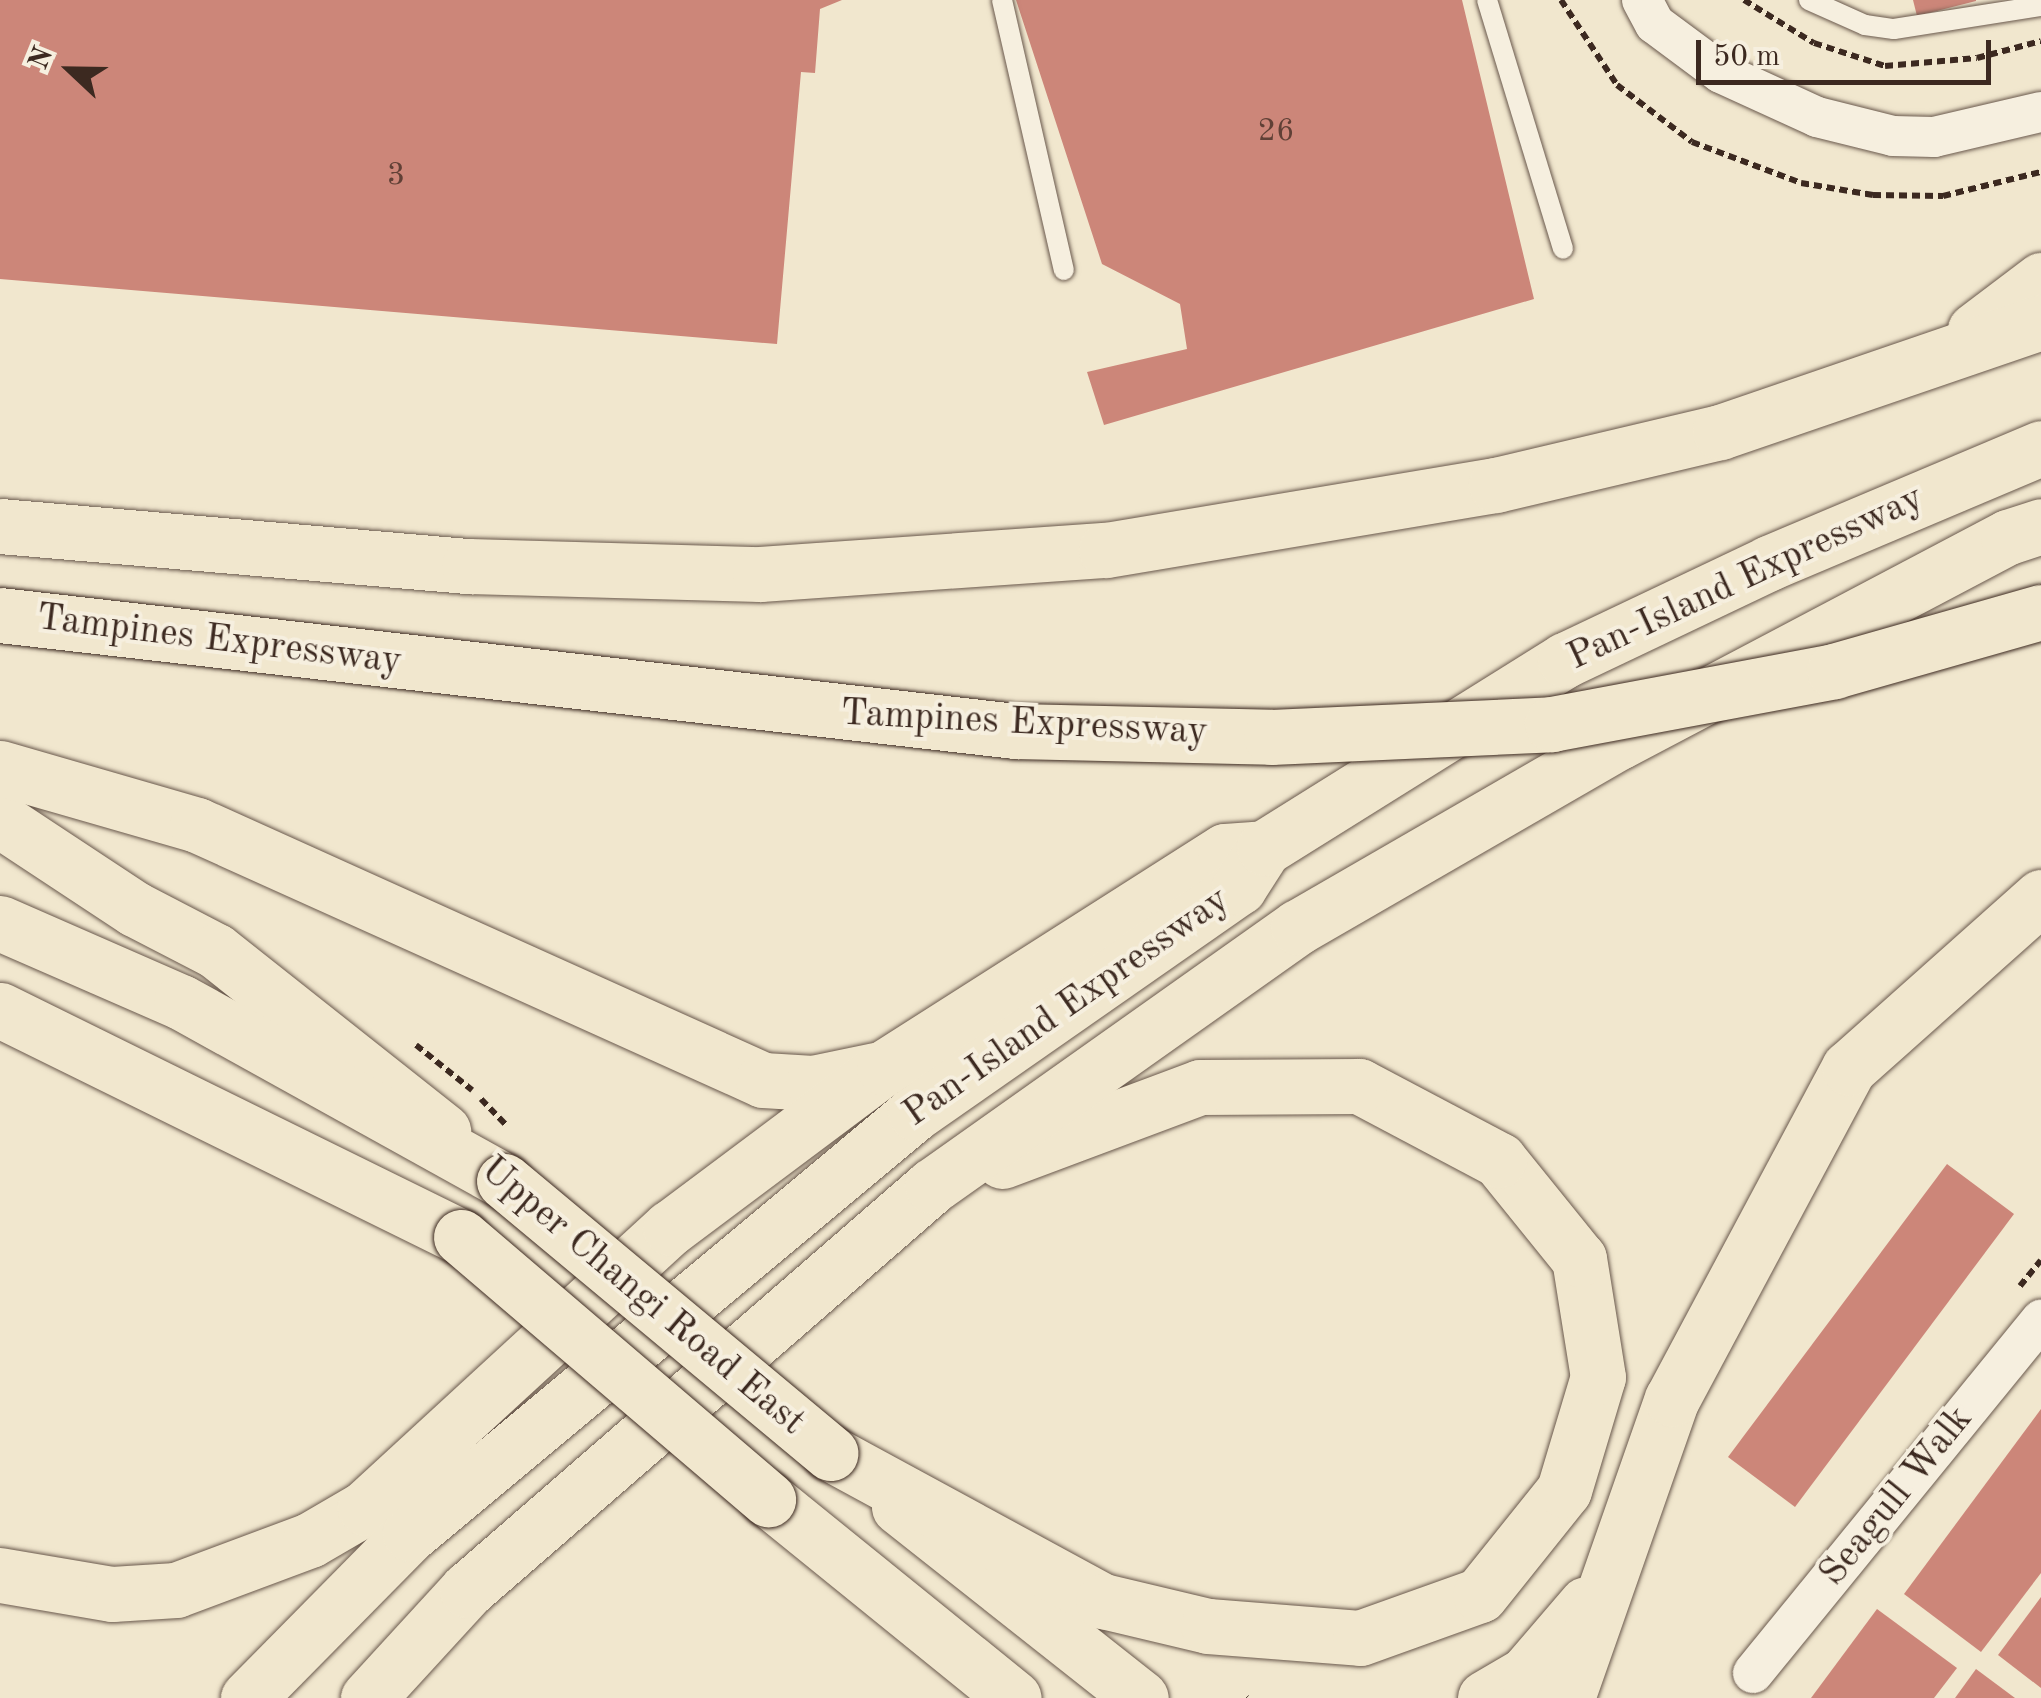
<!DOCTYPE html>
<html>
<head>
<meta charset="utf-8">
<style>
	body { margin:0 }
	#map { position:relative; width:2041px; height:1698px; overflow:hidden; background:#f1e7ce; font-family:"Old Standard TT",serif }
	div>[style] { position:absolute }
	.building>* { inset:0; background:#cc8679 }
	.path>* { height:6px; margin-top:-3px; transform-origin:0; background:repeating-linear-gradient(90deg,#3c2920 0 8px,transparent 0 13px) }
	.roads { filter:drop-shadow(0 0 2px #69584c) drop-shadow(0 0 2px #69584c) }
	.service>* { height:20px; margin:-10px; padding:0 10px; transform-origin:10px; border-radius:10px; background:#f6efdf }
	.minor>* { height:40px; margin:-20px; padding:0 20px; transform-origin:20px; border-radius:20px; background:#f6efdf }
	.primary>* { height:55px; margin:-27.5px; padding:0 27.5px; transform-origin:27.5px; border-radius:27.5px; background:#f1e7ce }
	.motorway>* { height:55px; margin:-27.5px; padding:0 27.5px; transform-origin:27.5px; border-radius:27.5px; background:#f1e7ce }
	.bridges { filter:drop-shadow(0 0 2px #3c2920) drop-shadow(0 0 2px #3c2920) }
	.primary-bridge>* { height:55px; margin:-27.5px; padding:0 27.5px; transform-origin:27.5px; border-radius:27.5px; background:#f1e7ce }
	.motorway-bridge>* { height:55px; margin:-27.5px; padding:0 27.5px; transform-origin:27.5px; border-radius:27.5px; background:#f1e7ce }
	span { translate:-50% -50%; white-space:nowrap; text-align:center; line-height:1.15; -webkit-text-stroke:8px #f6efdf; paint-order:stroke }
	.number-label { font-size:32px; color:#604036 }
	.number-label span { -webkit-text-stroke-width:0 }
	.street-label { font-size:38px; color:#3c2920 }
	.north { position:absolute; left:20px; top:20px; width:100px; height:100px; -webkit-text-stroke:8px #f6efdf; paint-order:stroke; rotate:292deg; font-size:28px; font-weight:700; line-height:40px; text-align:center; color:#3c2920 }
	.north::after { content:''; display:block; margin:auto; width:35px; height:45px; background:#3c2920; clip-path:polygon(50% 0,100% 100%,50% 72%,0 100%) }
	.scale { position:absolute; left:1696px; top:40px; width:295px; height:45px; box-sizing:border-box; border:5px solid #3c2920; border-top:0; padding-left:12px; font-size:30px; line-height:35px; white-space:nowrap; color:#3c2920; -webkit-text-stroke:8px #f6efdf; paint-order:stroke }
</style>
</head>
<body>
<div id="map">
	<div class="building">
		<i style="clip-path:polygon(0 0,842px 0,820px 9px,815px 73px,801px 72px,777px 344px,0 279px)"></i>
		<i style="clip-path:polygon(1016px 0,1462px 0,1534px 299px,1104px 425px,1087px 372px,1187px 349px,1180px 304px,1102px 264px)"></i>
		<i style="clip-path:polygon(1913px 0,1976px 0,1976px 1px,1917px 16px)"></i>
		<i style="clip-path:polygon(1947px 1164px,2014px 1214px,1795px 1507px,1728px 1457px)"></i>
		<i style="clip-path:polygon(2041px 1409px,2041px 1573px,1981px 1652px,1904px 1594px)"></i>
		<i style="clip-path:polygon(2041px 1597px,2041px 1688px,1998px 1655px)"></i>
		<i style="clip-path:polygon(1877px 1609px,1957px 1668px,1934px 1698px,1811px 1698px)"></i>
		<i style="clip-path:polygon(1976px 1669px,2015px 1698px,1955px 1698px)"></i>
	</div>
	<div class="path">
		<i style="left:1561px;top:0;width:102px;rotate:56.6deg"></i>
		<i style="left:1617px;top:85px;width:94px;rotate:37.2deg"></i>
		<i style="left:1692px;top:142px;width:116px;rotate:20.6deg"></i>
		<i style="left:1801px;top:183px;width:73px;rotate:9.5deg"></i>
		<i style="left:1873px;top:195px;width:70px;rotate:0.8deg"></i>
		<i style="left:1943px;top:196px;width:101px;rotate:-13.8deg"></i>
		<i style="left:1744px;top:0;width:82px;rotate:31.6deg"></i>
		<i style="left:1814px;top:43px;width:75px;rotate:17.9deg"></i>
		<i style="left:1885px;top:66px;width:92px;rotate:-5deg"></i>
		<i style="left:1977px;top:58px;width:66px;rotate:-14.9deg"></i>
		<i style="left:416px;top:1045px;width:72px;rotate:38.8deg"></i>
		<i style="left:481px;top:1099px;width:37px;rotate:46deg"></i>
		<i style="left:2020px;top:1286px;width:33px;rotate:-51deg"></i>
		<i style="left:1246px;top:1697px;width:1px;rotate:45deg"></i>
	</div>
	<div class="roads">
		<div class="service">
			<i style="left:1002px;top:0;width:277px;rotate:77.1deg"></i>
			<i style="left:1487px;top:0;width:260px;rotate:73deg"></i>
			<i style="left:1809px;top:0;width:61px;rotate:24.1deg"></i>
			<i style="left:1865px;top:25px;width:29px;rotate:8deg"></i>
			<i style="left:1894px;top:29px;width:149px;rotate:-8.9deg"></i>
		</div>
		<div class="minor">
			<i style="left:1642px;top:0;width:27px;rotate:62deg"></i>
			<i style="left:1655px;top:24px;width:82px;rotate:36.6deg"></i>
			<i style="left:1721px;top:73px;width:106px;rotate:24.6deg"></i>
			<i style="left:1817px;top:117px;width:78px;rotate:14deg"></i>
			<i style="left:1893px;top:136px;width:41px;rotate:1.4deg"></i>
			<i style="left:1934px;top:137px;width:110px;rotate:-13.2deg"></i>
			<i style="left:1753px;top:1673px;width:456px;rotate:-50.8deg"></i>
		</div>
		<div class="primary">
			<i style="left:0;top:820px;width:162px;rotate:33.4deg"></i>
			<i style="left:135px;top:909px;width:91px;rotate:27.4deg"></i>
			<i style="left:216px;top:951px;width:290px;rotate:38.4deg"></i>
			<i style="left:0;top:1010px;width:514px;rotate:26.22deg"></i>
			<i style="left:768px;top:1499px;width:316px;rotate:39deg"></i>
			<i style="left:899px;top:1507px;width:308px;rotate:38.3deg"></i>
		</div>
		<div class="motorway">
			<i style="left:1975px;top:330px;width:83px;rotate:-37.1deg"></i>
			<i style="left:0;top:526px;width:471px;rotate:4.9deg"></i>
			<i style="left:469px;top:566px;width:291px;rotate:1.6deg"></i>
			<i style="left:760px;top:574px;width:347px;rotate:-4deg"></i>
			<i style="left:1106px;top:550px;width:395px;rotate:-9.5deg"></i>
			<i style="left:1496px;top:485px;width:230px;rotate:-13.3deg"></i>
			<i style="left:1720px;top:432px;width:339px;rotate:-18.9deg"></i>
			<i style="left:0;top:768px;width:205px;rotate:16.1deg"></i>
			<i style="left:197px;top:825px;width:621px;rotate:24.25deg"></i>
			<i style="left:763px;top:1080px;width:50px;rotate:3.4deg"></i>
			<i style="left:813px;top:1083px;width:64px;rotate:-11.7deg"></i>
			<i style="left:0;top:923px;width:197px;rotate:23.6deg"></i>
			<i style="left:181px;top:1002px;width:369px;rotate:29deg"></i>
			<i style="left:830px;top:1453px;width:311px;rotate:28.5deg"></i>
			<i style="left:1103px;top:1601px;width:108px;rotate:13.4deg"></i>
			<i style="left:1208px;top:1626px;width:152px;rotate:4.5deg"></i>
			<i style="left:1360px;top:1638px;width:127px;rotate:-19.7deg"></i>
			<i style="left:1480px;top:1595px;width:134px;rotate:-51.3deg"></i>
			<i style="left:1564px;top:1490px;width:118px;rotate:-73.3deg"></i>
			<i style="left:1598px;top:1377px;width:120px;rotate:-99.1deg"></i>
			<i style="left:1579px;top:1259px;width:127px;rotate:-128.9deg"></i>
			<i style="left:1499px;top:1160px;width:158px;rotate:-152.1deg"></i>
			<i style="left:1359px;top:1086px;width:159px;rotate:179.6deg"></i>
			<i style="left:1200px;top:1087px;width:211px;rotate:159.5deg"></i>
			<i style="left:0;top:1575px;width:114px;rotate:9.6deg"></i>
			<i style="left:112px;top:1594px;width:64px;rotate:-3.6deg"></i>
			<i style="left:176px;top:1590px;width:143px;rotate:-20.5deg"></i>
			<i style="left:310px;top:1540px;width:64px;rotate:-30.2deg"></i>
			<i style="left:365px;top:1508px;width:414px;rotate:-42.6deg"></i>
			<i style="left:670px;top:1228px;width:267px;rotate:-36.8deg"></i>
			<i style="left:884px;top:1068px;width:404px;rotate:-32.5deg"></i>
			<i style="left:1225px;top:851px;width:39px;rotate:-4deg"></i>
			<i style="left:248px;top:1698px;width:231px;rotate:-45.4deg"></i>
			<i style="left:410px;top:1534px;width:657px;rotate:-39.82deg"></i>
			<i style="left:915px;top:1113px;width:395px;rotate:-34.9deg"></i>
			<i style="left:1239px;top:887px;width:46px;rotate:-57.3deg"></i>
			<i style="left:1264px;top:848px;width:355px;rotate:-32deg"></i>
			<i style="left:1565px;top:660px;width:226px;rotate:-25.4deg"></i>
			<i style="left:1769px;top:563px;width:295px;rotate:-22.9deg"></i>
			<i style="left:368px;top:1698px;width:147px;rotate:-47.5deg"></i>
			<i style="left:467px;top:1590px;width:616px;rotate:-40.98deg"></i>
			<i style="left:932px;top:1186px;width:448px;rotate:-35.3deg"></i>
			<i style="left:1298px;top:927px;width:370px;rotate:-30deg"></i>
			<i style="left:1619px;top:742px;width:440px;rotate:-27.8deg"></i>
			<i style="left:2008px;top:537px;width:35px;rotate:-18deg"></i>
			<i style="left:1485px;top:1698px;width:48px;rotate:-30.3deg"></i>
			<i style="left:1526px;top:1674px;width:92px;rotate:-49.4deg"></i>
			<i style="left:1567px;top:1698px;width:317px;rotate:-70.7deg"></i>
			<i style="left:1672px;top:1399px;width:375px;rotate:-61.9deg"></i>
			<i style="left:1849px;top:1068px;width:257px;rotate:-41.7deg"></i>
		</div>
	</div>
	<div class="bridges">
		<div class="primary-bridge">
			<i style="left:504px;top:1181px;width:425px;rotate:39.8deg"></i>
			<i style="left:461px;top:1237px;width:404px;rotate:40.5deg"></i>
		</div>
		<div class="motorway-bridge">
			<i style="left:0;top:615px;width:1022px;rotate:6.52deg"></i>
			<i style="left:1015px;top:731px;width:256px;rotate:1.3deg"></i>
			<i style="left:1271px;top:737px;width:281px;rotate:-2.6deg"></i>
			<i style="left:1552px;top:724px;width:287px;rotate:-10.6deg"></i>
			<i style="left:1834px;top:671px;width:215px;rotate:-15.9deg"></i>
		</div>
	</div>
	<div class="number-label">
		<span style="left:1276px;top:132px">26</span>
		<span style="left:396px;top:176px">3</span>
	</div>
	<div class="street-label">
		<span style="left:1746px;top:579px;rotate:-25deg">Pan-Island Expressway</span>
		<span style="left:219px;top:641px;rotate:7deg">Tampines Expressway</span>
		<span style="left:1024px;top:724px;rotate:3deg">Tampines Expressway</span>
		<span style="left:1067px;top:1008px;rotate:-35deg">Pan-Island Expressway</span>
		<span style="left:642px;top:1297px;rotate:40deg">Upper Changi Road East</span>
		<span style="left:1897px;top:1497px;rotate:-51deg">Seagull Walk</span>
	</div>
	<div class="north">N</div>
	<div class="scale">50 m</div>
</div>
</body>
</html>
